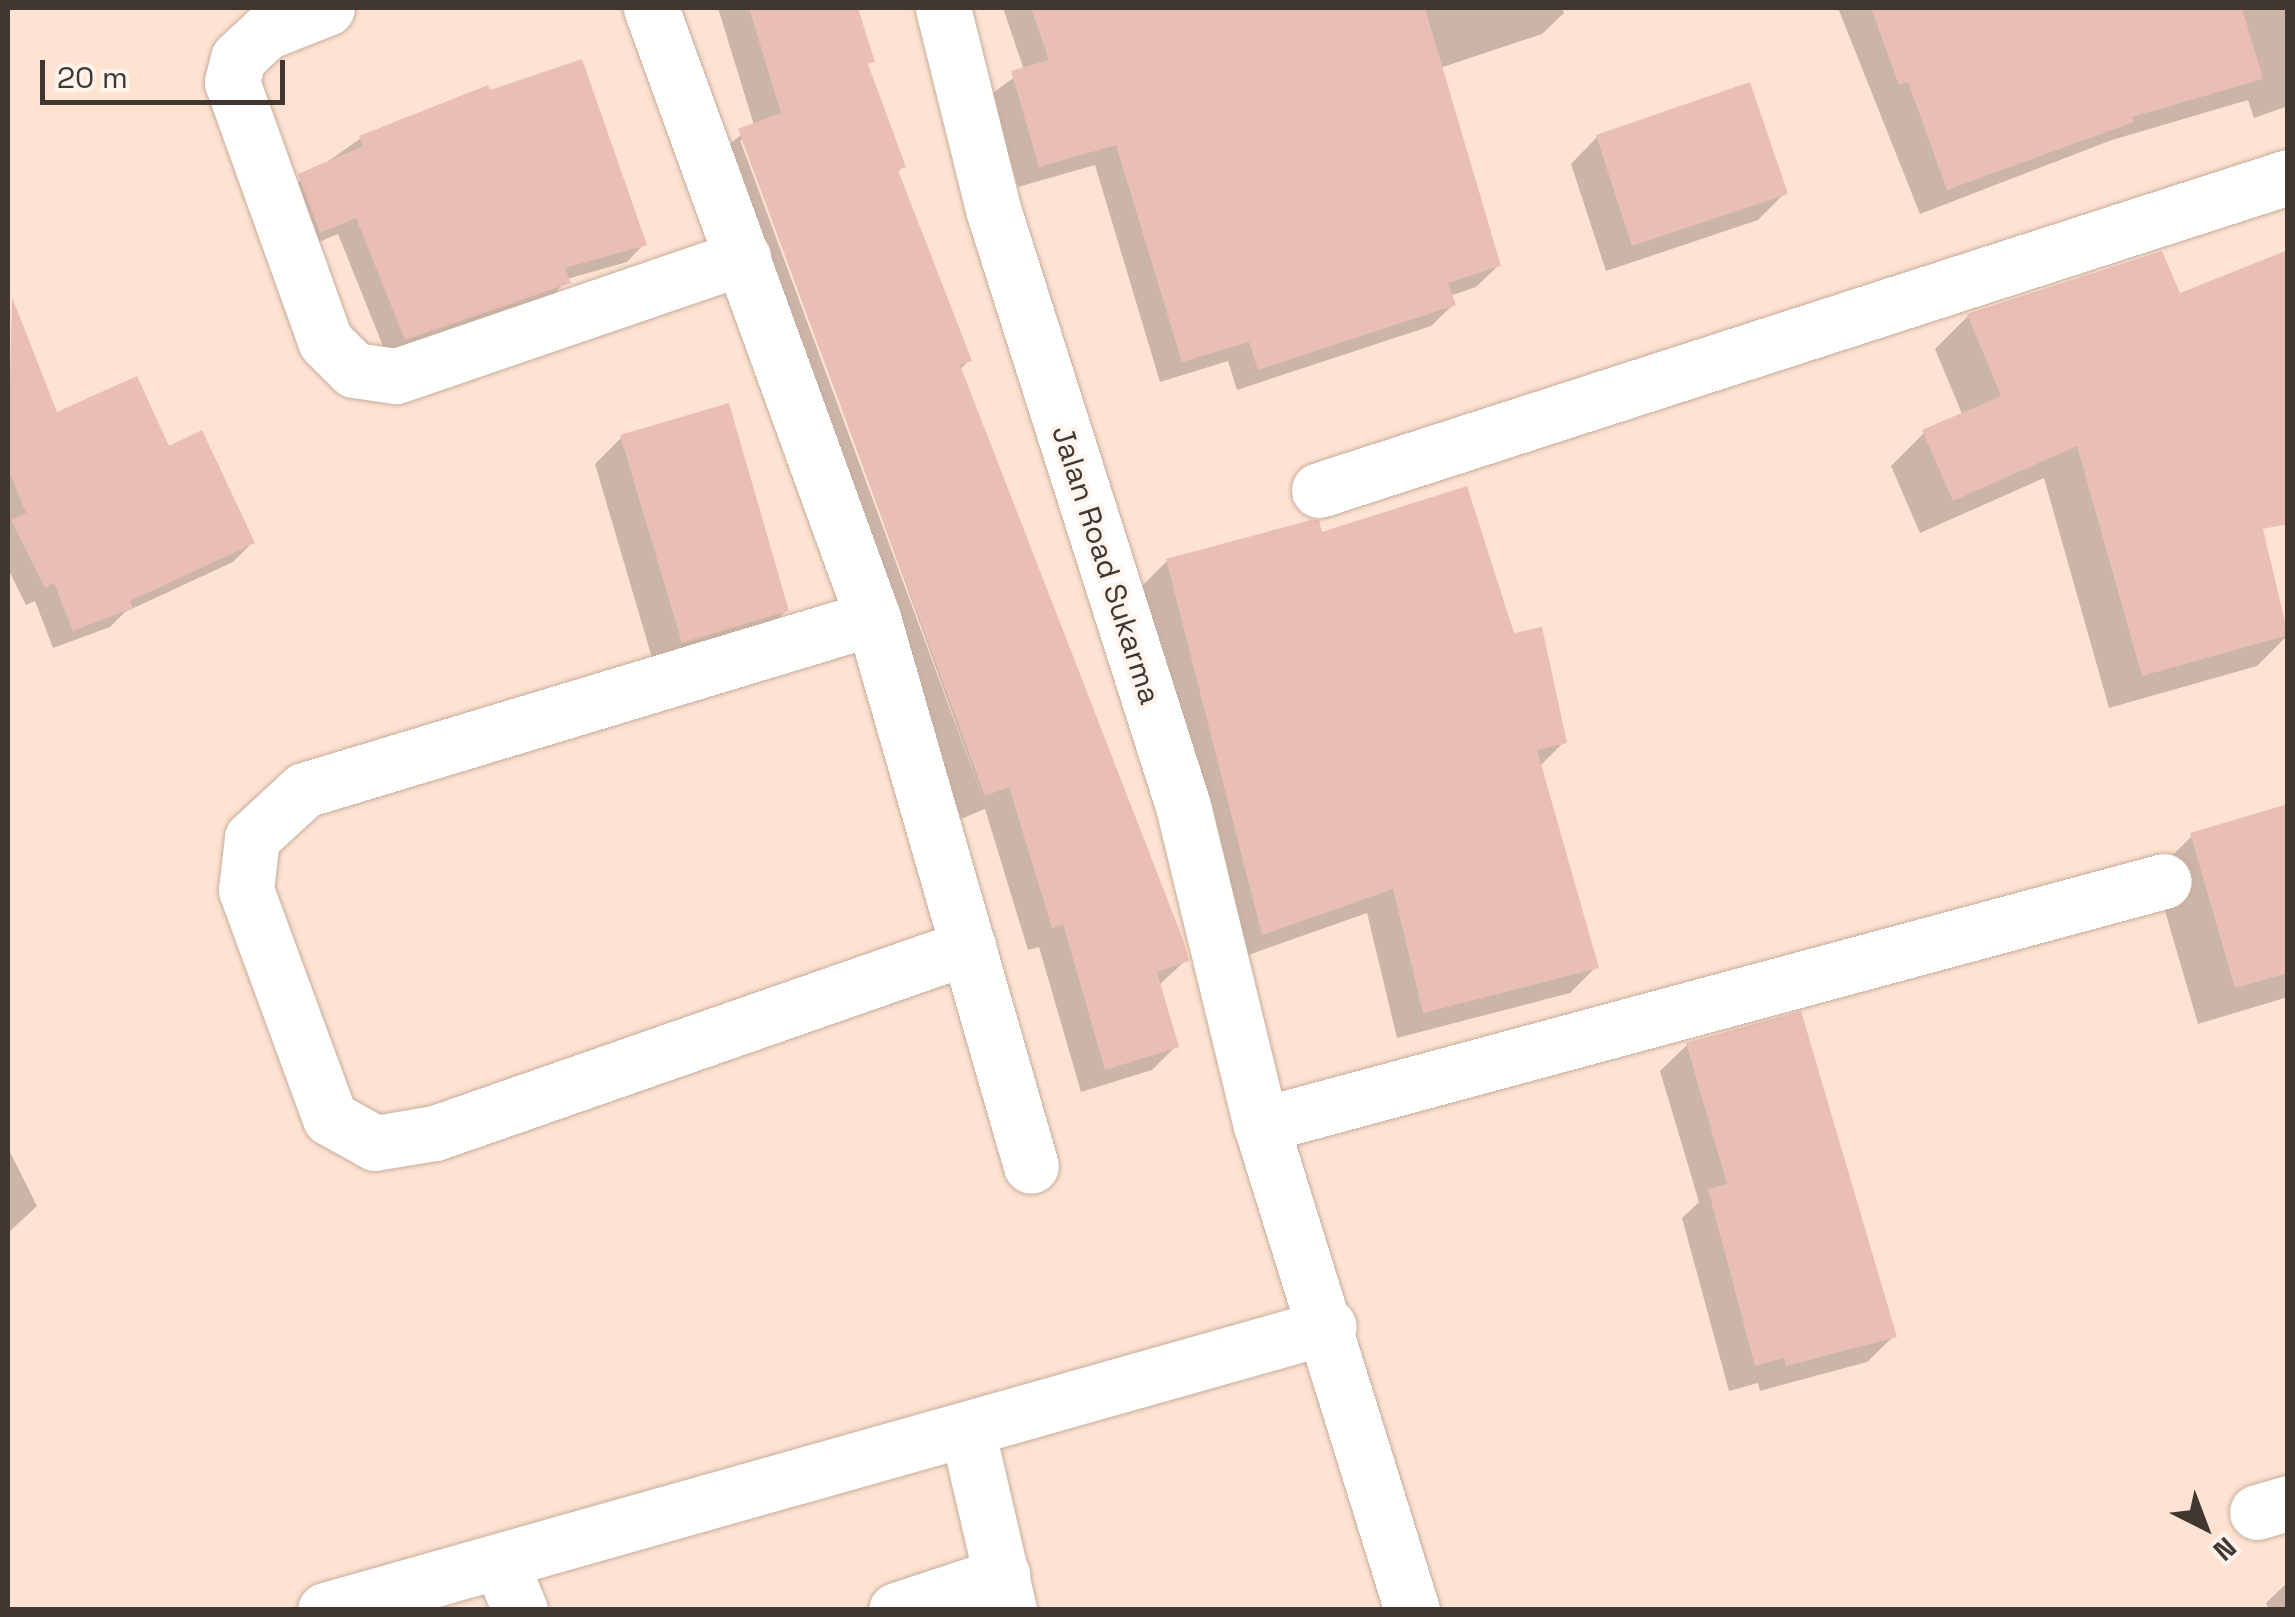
<!DOCTYPE html>
<html>
<head>
<meta charset="utf-8">
<style>
	body { margin:0 }
	#map { position:relative; width:2295px; height:1617px; overflow:hidden; background:#fee3d2; font-family:"Space Grotesk",sans-serif }
	div>[style] { position:absolute }
	.shadow>* { inset:0; background:#0003 }
	.building>* { inset:0; background:#e9beb4 }
	.roads { filter:drop-shadow(0 0 2px #c7ad9d) drop-shadow(0 0 2px #c7ad9d) }
	.minor>* { height:55px; margin:-27.5px; padding:0 27.5px; transform-origin:27.5px; border-radius:27.5px; background:#fff }
	span { translate:-50% -50%; white-space:nowrap; text-align:center; line-height:1.15; -webkit-text-stroke:8px #fff4ed; paint-order:stroke }
	.street-label { font-size:30px; color:#413630 }
	.frame { position:absolute; inset:0; border:10px solid #413630; pointer-events:none }
	.north { position:absolute; left:2155px; top:1477px; width:100px; height:100px; -webkit-text-stroke:8px #fff4ed; paint-order:stroke; rotate:138deg; font-size:28px; font-weight:700; line-height:40px; text-align:center; color:#413630 }
	.north::after { content:''; display:block; margin:auto; width:35px; height:45px; background:#413630; clip-path:polygon(50% 0,100% 100%,50% 72%,0 100%) }
	.scale { position:absolute; left:40px; top:60px; width:245px; height:45px; box-sizing:border-box; border:5px solid #413630; border-top:0; padding-left:12px; font-size:30px; line-height:35px; white-space:nowrap; color:#413630; -webkit-text-stroke:8px #fff4ed; paint-order:stroke }
</style>
</head>
<body>
<div id="map">
	<div class="shadow">
		<i style="clip-path:polygon(evenodd,718px 8px,845px 8px,903px 166px,897px 173px,970px 360px,959px 370px,1186px 960px,1158px 986px,1176px 1046px,1152px 1070px,1081px 1092px,1039px 947px,1028px 950px,985px 809px,961px 819px,715px 155px,754px 125px,718px 8px,740px 140px,745px 140px,987px 809px,740px 140px)"></i>
		<i style="clip-path:polygon(1003px 8px,1136px 8px,1138px 16px,1169px 8px,1562px 8px,1564px 13px,1542px 34px,1440px 68px,1498px 266px,1476px 287px,1450px 296px,1453px 305px,1431px 326px,1237px 390px,1228px 361px,1160px 382px,1095px 165px,1018px 187px,990px 95px,1024px 70px)"></i>
		<i style="clip-path:polygon(1838px 8px,2288px 8px,2288px 106px,2254px 118px,2248px 100px,2112px 140px,1920px 214px)"></i>
		<i style="clip-path:polygon(1597px 137px,1785px 193px,1758px 220px,1606px 271px,1571px 164px)"></i>
		<i style="clip-path:polygon(361px 138px,644px 244px,627px 262px,567px 279px,550px 300px,387px 356px,338px 234px,302px 249px,282px 194px)"></i>
		<i style="clip-path:polygon(1968px 316px,2258px 518px,2288px 635px,2257px 666px,2109px 708px,2044px 478px,1920px 533px,1891px 466px,1924px 433px,1963px 416px,1935px 349px)"></i>
		<i style="clip-path:polygon(50px 401px,56px 416px,168px 449px,252px 543px,233px 562px,125px 612px,110px 627px,53px 648px,35px 601px,26px 605px,8px 569px,8px 419px)"></i>
		<i style="clip-path:polygon(621px 438px,787px 610px,760px 636px,655px 668px,595px 464px)"></i>
		<i style="clip-path:polygon(1320px 535px,1512px 636px,1564px 742px,1539px 767px,1596px 967px,1570px 993px,1397px 1038px,1367px 913px,1237px 959px,1141px 587px,1167px 561px)"></i>
		<i style="clip-path:polygon(2288px 806px,2288px 997px,2198px 1024px,2154px 873px,2192px 836px)"></i>
		<i style="clip-path:polygon(1687px 1045px,1894px 1336px,1867px 1362px,1760px 1391px,1758px 1383px,1729px 1391px,1682px 1218px,1699px 1202px,1660px 1071px)"></i>
		<i style="clip-path:polygon(8px 1148px,37px 1206px,8px 1233px)"></i>
		<i style="clip-path:polygon(2288px 1582px,2288px 1610px,2269px 1610px,2266px 1603px)"></i>
	</div>
	<div class="building">
		<i style="clip-path:polygon(749px 8px,858px 8px,875px 62px,868px 64px,906px 167px,898px 170px,972px 361px,960px 365px,1184px 942px,1189px 961px,1157px 972px,1179px 1047px,1105px 1070px,1063px 924px,1052px 928px,1009px 787px,985px 796px,738px 129px,781px 113px)"></i>
		<i style="clip-path:polygon(1031px 8px,1425px 8px,1501px 266px,1448px 283px,1456px 305px,1258px 370px,1249px 342px,1182px 362px,1116px 145px,1039px 167px,1011px 71px,1049px 60px)"></i>
		<i style="clip-path:polygon(1871px 8px,2242px 8px,2263px 79px,2132px 117px,2134px 122px,1947px 190px,1908px 82px,1899px 85px)"></i>
		<i style="clip-path:polygon(582px 59px,647px 245px,565px 268px,571px 283px,405px 340px,356px 218px,320px 233px,298px 174px,363px 146px,359px 136px,488px 85px,490px 90px)"></i>
		<i style="clip-path:polygon(1750px 82px,1788px 194px,1632px 246px,1596px 135px)"></i>
		<i style="clip-path:polygon(2288px 250px,2288px 524px,2263px 529px,2288px 635px,2142px 676px,2077px 446px,1953px 501px,1922px 430px,2001px 396px,1967px 314px,2162px 251px,2180px 293px)"></i>
		<i style="clip-path:polygon(12px 297px,57px 412px,137px 376px,169px 446px,202px 430px,255px 543px,130px 601px,133px 608px,73px 631px,54px 583px,45px 588px,11px 520px,26px 513px,8px 469px)"></i>
		<i style="clip-path:polygon(729px 403px,789px 611px,682px 643px,620px 435px)"></i>
		<i style="clip-path:polygon(1467px 486px,1514px 633px,1542px 627px,1567px 743px,1537px 750px,1599px 968px,1423px 1013px,1393px 889px,1262px 935px,1166px 559px,1311px 520px,1319px 520px,1322px 532px)"></i>
		<i style="clip-path:polygon(2288px 804px,2288px 973px,2235px 988px,2190px 833px)"></i>
		<i style="clip-path:polygon(1801px 1011px,1897px 1337px,1786px 1366px,1784px 1358px,1755px 1366px,1708px 1189px,1727px 1184px,1686px 1043px)"></i>
	</div>
	<div class="roads">
		<div class="minor">
			<i style="left:327px;top:8px;width:66px;rotate:158.5deg"></i>
			<i style="left:266px;top:32px;width:38px;rotate:137deg"></i>
			<i style="left:238px;top:58px;width:25px;rotate:104deg"></i>
			<i style="left:232px;top:82px;width:275px;rotate:70.2deg"></i>
			<i style="left:325px;top:341px;width:41px;rotate:45deg"></i>
			<i style="left:354px;top:370px;width:42px;rotate:8.1deg"></i>
			<i style="left:396px;top:376px;width:367px;rotate:-18.9deg"></i>
			<i style="left:651px;top:8px;width:649px;rotate:70deg"></i>
			<i style="left:873px;top:618px;width:570px;rotate:73.92deg"></i>
			<i style="left:943px;top:8px;width:207px;rotate:76deg"></i>
			<i style="left:993px;top:209px;width:627px;rotate:72.35deg"></i>
			<i style="left:1183px;top:806px;width:328px;rotate:76.3deg"></i>
			<i style="left:1261px;top:1125px;width:508px;rotate:72.71deg"></i>
			<i style="left:1319px;top:490px;width:1018px;rotate:-17.9deg"></i>
			<i style="left:873px;top:618px;width:594px;rotate:163.18deg"></i>
			<i style="left:304px;top:790px;width:71px;rotate:137.3deg"></i>
			<i style="left:252px;top:838px;width:52px;rotate:96.6deg"></i>
			<i style="left:246px;top:890px;width:243px;rotate:69.8deg"></i>
			<i style="left:330px;top:1118px;width:51px;rotate:29.1deg"></i>
			<i style="left:375px;top:1143px;width:61px;rotate:-9.5deg"></i>
			<i style="left:435px;top:1133px;width:565px;rotate:-19.24deg"></i>
			<i style="left:1261px;top:1125px;width:935px;rotate:-15.12deg"></i>
			<i style="left:967px;top:1429px;width:186px;rotate:76.9deg"></i>
			<i style="left:2257px;top:1512px;width:32px;rotate:-16deg"></i>
			<i style="left:501px;top:1564px;width:50px;rotate:67.6deg"></i>
			<i style="left:325px;top:1610px;width:1043px;rotate:-15.79deg"></i>
			<i style="left:896px;top:1610px;width:112px;rotate:-18.3deg"></i>
		</div>
	</div>
	<div class="street-label">
		<span style="left:1106px;top:565px;rotate:72deg">Jalan Road Sukarma</span>
	</div>
	<div class="frame"></div>
	<div class="north">N</div>
	<div class="scale">20 m</div>
</div>
</body>
</html>
